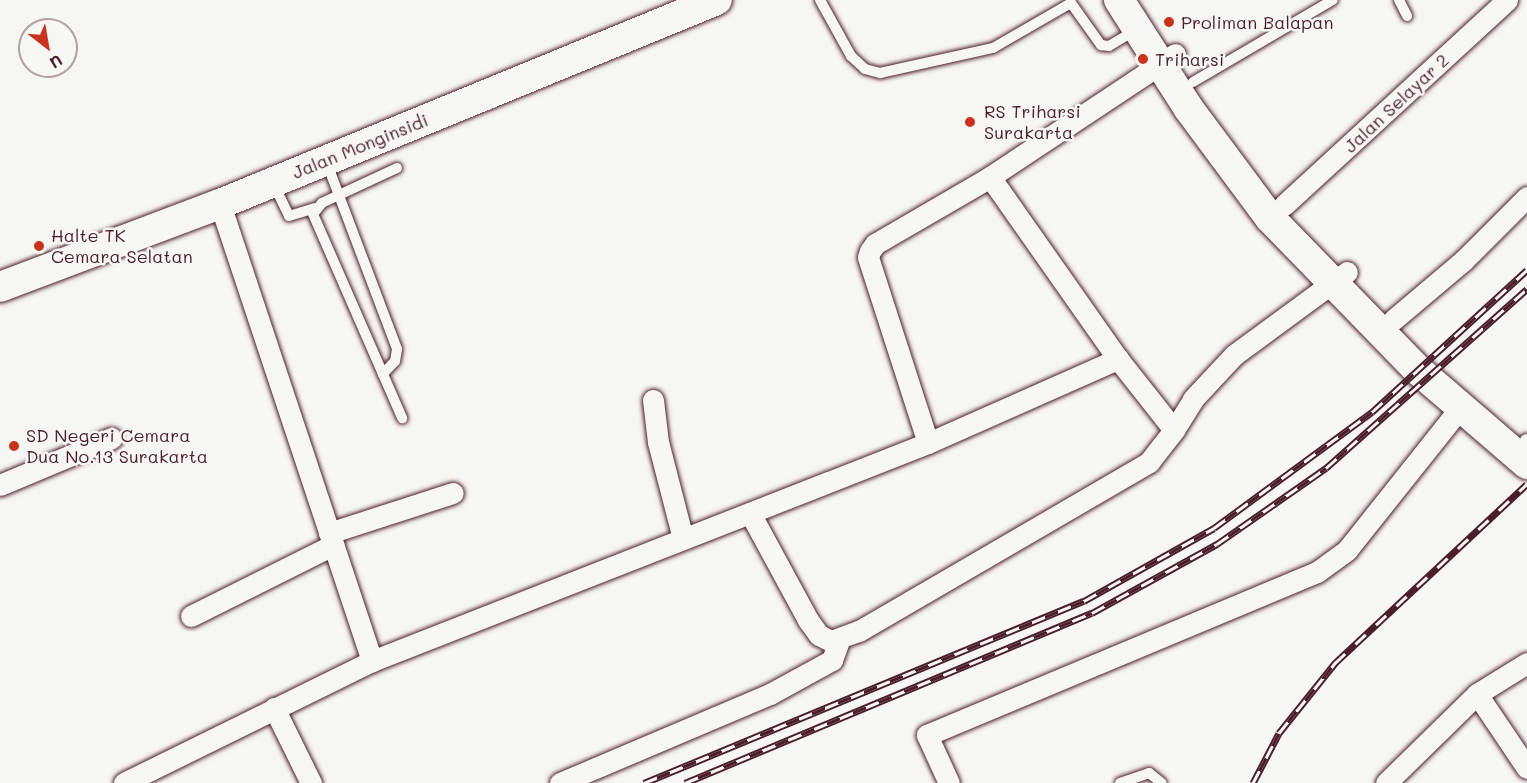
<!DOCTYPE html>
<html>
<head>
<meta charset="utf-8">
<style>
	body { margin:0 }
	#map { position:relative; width:1527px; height:783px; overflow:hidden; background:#f6f6f2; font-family:Mali,sans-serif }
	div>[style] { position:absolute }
	.roads { filter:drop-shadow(0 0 2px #4a1f2b) drop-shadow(0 0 2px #4a1f2b) }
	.service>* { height:10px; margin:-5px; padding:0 5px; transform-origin:5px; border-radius:5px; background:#f6f6f2 }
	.minor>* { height:21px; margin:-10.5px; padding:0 10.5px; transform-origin:10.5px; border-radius:10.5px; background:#f6f6f2 }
	.secondary>* { height:30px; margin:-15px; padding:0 15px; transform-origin:15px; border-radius:15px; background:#f6f6f2 }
	.rail>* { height:7px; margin-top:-3.5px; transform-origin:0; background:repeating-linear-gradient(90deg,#f6f6f2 0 14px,#4a1f2b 0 28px); box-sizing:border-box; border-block:2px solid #4a1f2b }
	.dots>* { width:16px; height:16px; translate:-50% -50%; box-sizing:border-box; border:3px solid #f6f6f2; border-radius:50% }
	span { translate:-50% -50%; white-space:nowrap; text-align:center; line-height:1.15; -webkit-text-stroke:5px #f6f6f2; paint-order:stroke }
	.poi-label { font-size:18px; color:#4a1f2b }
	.left { translate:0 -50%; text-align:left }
	.street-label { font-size:18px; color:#4a1f2b }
	.north { position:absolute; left:18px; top:18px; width:60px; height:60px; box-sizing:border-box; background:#f6f6f2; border:2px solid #b1a0a2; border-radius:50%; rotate:149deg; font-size:16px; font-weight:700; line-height:24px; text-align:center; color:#4a1f2b }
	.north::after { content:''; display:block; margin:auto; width:21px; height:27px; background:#c8321e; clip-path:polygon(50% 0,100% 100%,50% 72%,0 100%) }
</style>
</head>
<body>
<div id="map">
	<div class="roads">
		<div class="service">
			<i style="left:820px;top:0;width:64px;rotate:61deg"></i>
			<i style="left:851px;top:56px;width:19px;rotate:43deg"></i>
			<i style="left:865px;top:69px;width:16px;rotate:15deg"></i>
			<i style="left:880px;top:73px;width:116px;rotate:-12.5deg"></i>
			<i style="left:993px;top:48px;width:90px;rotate:-30deg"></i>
			<i style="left:1071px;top:3px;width:52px;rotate:54.5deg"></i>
			<i style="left:1101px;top:45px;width:8px;rotate:7deg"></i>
			<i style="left:1109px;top:46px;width:33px;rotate:-31deg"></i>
			<i style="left:1399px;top:0;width:18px;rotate:63deg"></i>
			<i style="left:1193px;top:82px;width:162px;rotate:-30.4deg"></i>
			<i style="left:326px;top:161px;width:201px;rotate:69.3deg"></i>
			<i style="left:397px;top:349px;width:12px;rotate:99deg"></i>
			<i style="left:395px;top:361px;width:18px;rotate:133deg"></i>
			<i style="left:397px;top:168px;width:83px;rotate:155deg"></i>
			<i style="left:322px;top:203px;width:14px;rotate:129deg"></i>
			<i style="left:313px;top:214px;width:223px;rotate:66.4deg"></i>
			<i style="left:274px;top:185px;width:34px;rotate:64deg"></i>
			<i style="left:289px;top:216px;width:27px;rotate:-17deg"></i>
			<i style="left:1525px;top:440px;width:2px;rotate:-27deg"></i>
			<i style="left:1120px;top:783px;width:31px;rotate:-19deg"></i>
			<i style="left:1149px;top:773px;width:16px;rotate:38deg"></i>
		</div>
		<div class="minor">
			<i style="left:990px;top:177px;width:223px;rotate:54.9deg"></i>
			<i style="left:220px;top:204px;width:482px;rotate:71.6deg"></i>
			<i style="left:372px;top:661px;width:597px;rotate:-21.41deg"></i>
			<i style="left:928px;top:443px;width:208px;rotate:-23.9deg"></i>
			<i style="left:1118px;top:359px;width:90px;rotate:51.7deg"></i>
			<i style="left:1174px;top:430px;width:36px;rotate:-58deg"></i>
			<i style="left:1193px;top:399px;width:60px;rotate:-47deg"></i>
			<i style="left:1234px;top:355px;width:140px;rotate:-36.3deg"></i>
			<i style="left:1284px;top:205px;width:303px;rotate:-42.6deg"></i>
			<i style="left:1393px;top:320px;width:93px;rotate:-40.2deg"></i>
			<i style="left:1464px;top:260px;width:89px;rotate:-45deg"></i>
			<i style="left:653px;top:400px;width:42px;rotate:83.2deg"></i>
			<i style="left:658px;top:442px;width:100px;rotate:75.5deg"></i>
			<i style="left:928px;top:443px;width:195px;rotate:-107.9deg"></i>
			<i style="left:868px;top:257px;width:6px;rotate:-72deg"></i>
			<i style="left:870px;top:251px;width:9px;rotate:-54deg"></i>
			<i style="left:875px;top:244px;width:133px;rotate:-30.2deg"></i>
			<i style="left:990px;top:177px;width:222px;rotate:-33.6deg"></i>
			<i style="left:0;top:485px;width:121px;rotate:-22.8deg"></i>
			<i style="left:750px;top:513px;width:122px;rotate:61.5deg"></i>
			<i style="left:808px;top:620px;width:19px;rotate:54deg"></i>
			<i style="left:819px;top:635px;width:13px;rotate:27deg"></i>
			<i style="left:831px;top:641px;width:30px;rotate:-20deg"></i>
			<i style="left:859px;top:631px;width:336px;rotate:-30.2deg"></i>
			<i style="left:1149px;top:462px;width:41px;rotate:-52deg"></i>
			<i style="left:329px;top:533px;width:130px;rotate:-17.9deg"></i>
			<i style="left:191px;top:616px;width:159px;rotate:-26.6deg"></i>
			<i style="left:1477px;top:694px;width:89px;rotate:56deg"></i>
			<i style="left:274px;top:708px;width:84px;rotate:63.7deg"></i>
			<i style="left:124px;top:783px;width:276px;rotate:-26.2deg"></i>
			<i style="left:560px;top:783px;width:228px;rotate:-23deg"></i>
			<i style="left:770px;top:694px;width:71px;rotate:-28.7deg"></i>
			<i style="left:832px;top:660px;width:23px;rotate:-70deg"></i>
			<i style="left:949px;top:783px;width:53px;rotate:-114.6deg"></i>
			<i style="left:927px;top:735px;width:423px;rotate:-22.7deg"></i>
			<i style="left:1317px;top:572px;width:37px;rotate:-36deg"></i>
			<i style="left:1347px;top:550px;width:181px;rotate:-51.5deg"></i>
			<i style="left:1386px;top:783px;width:127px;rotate:-44.4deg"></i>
			<i style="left:1477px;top:694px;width:59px;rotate:-31.8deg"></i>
		</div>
		<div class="secondary">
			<i style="left:1119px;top:0;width:130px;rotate:57.3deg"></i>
			<i style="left:1189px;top:109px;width:136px;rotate:53.4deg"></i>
			<i style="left:1270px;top:218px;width:214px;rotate:45.8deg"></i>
			<i style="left:1419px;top:371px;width:143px;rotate:40.7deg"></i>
			<i style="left:0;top:287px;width:235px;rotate:-20.7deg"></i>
			<i style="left:220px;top:204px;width:537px;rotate:-22.32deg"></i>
		</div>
	</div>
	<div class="rail">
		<i style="left:644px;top:783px;width:476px;rotate:-22.5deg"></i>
		<i style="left:1084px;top:601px;width:149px;rotate:-29.3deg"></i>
		<i style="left:1214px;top:528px;width:196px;rotate:-36.3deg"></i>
		<i style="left:1372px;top:412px;width:210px;rotate:-42.5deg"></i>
		<i style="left:685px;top:783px;width:441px;rotate:-22.7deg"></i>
		<i style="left:1092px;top:613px;width:143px;rotate:-28.9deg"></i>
		<i style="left:1217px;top:544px;width:133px;rotate:-34.9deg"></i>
		<i style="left:1326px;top:468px;width:269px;rotate:-41.7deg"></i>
		<i style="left:1253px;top:783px;width:56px;rotate:-62.5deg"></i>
		<i style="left:1279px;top:733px;width:90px;rotate:-51.3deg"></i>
		<i style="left:1335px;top:663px;width:262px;rotate:-43deg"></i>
	</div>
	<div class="dots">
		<i style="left:1169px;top:22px;background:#c8321e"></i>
		<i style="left:1143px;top:59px;background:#c8321e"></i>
		<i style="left:970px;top:122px;background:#c8321e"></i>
		<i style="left:39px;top:246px;background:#c8321e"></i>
		<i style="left:14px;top:446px;background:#c8321e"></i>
	</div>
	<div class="poi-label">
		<span class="left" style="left:1181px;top:22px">Proliman Balapan</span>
		<span class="left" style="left:1155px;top:59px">Triharsi</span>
		<span class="left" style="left:984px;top:122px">RS Triharsi<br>Surakarta</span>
		<span class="left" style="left:51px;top:246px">Halte TK<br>Cemara Selatan</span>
		<span class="left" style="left:26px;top:446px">SD Negeri Cemara<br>Dua No.13 Surakarta</span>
	</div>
	<div class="street-label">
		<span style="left:1396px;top:103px;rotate:-43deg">Jalan Selayar 2</span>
		<span style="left:360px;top:146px;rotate:-22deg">Jalan Monginsidi</span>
	</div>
	<div class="north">U</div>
</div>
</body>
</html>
